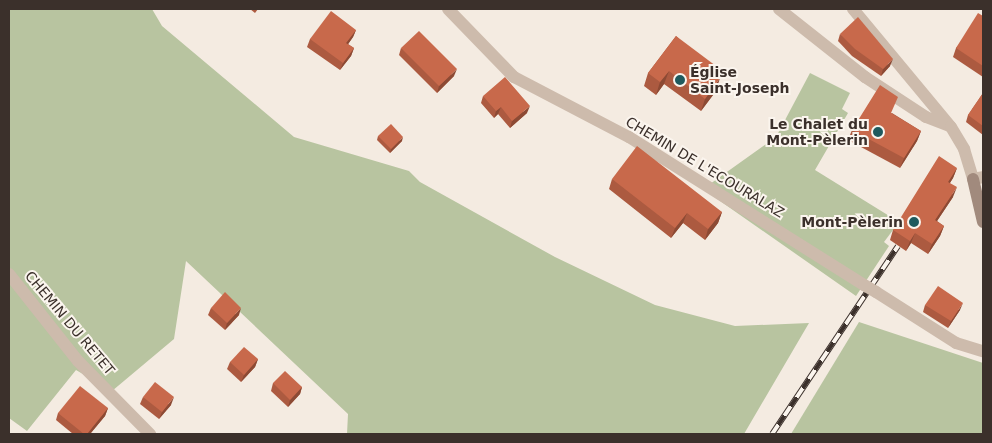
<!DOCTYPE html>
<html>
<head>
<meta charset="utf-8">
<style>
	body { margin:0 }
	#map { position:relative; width:992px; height:443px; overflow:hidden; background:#f4ebe1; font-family:"DejaVu Sans",sans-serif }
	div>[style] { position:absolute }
	.green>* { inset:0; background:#b8c4a0 }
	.street>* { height:12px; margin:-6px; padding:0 6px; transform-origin:6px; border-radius:6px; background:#cdbbac }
	.secondary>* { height:12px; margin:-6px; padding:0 6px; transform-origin:6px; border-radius:6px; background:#a18a7d }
	.rail>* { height:5.5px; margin-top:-2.75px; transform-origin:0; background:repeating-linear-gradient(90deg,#fbf5ee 0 11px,#3b302b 0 22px); box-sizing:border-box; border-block:1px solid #3b302b }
	.street-bridge>* { height:12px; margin:-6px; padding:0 6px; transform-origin:6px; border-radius:6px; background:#cdbbac }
	.wall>* { inset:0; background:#ac5a40 }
	.shaded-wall>* { inset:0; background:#8c4a34 }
	.building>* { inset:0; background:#c8694b }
	.dots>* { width:14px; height:14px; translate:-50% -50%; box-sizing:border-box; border:2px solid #fbf5ee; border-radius:50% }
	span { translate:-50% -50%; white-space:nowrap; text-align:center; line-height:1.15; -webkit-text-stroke:4px #fbf5ee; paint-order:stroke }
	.poi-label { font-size:14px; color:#3b302b; font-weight:700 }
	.left { translate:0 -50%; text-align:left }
	.right { translate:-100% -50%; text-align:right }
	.street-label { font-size:14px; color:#3b302b }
	.frame { position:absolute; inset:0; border:10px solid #3b302b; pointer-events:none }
</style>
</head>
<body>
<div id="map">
	<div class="green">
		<i style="clip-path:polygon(9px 9px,152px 9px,162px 26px,294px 137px,409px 171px,420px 182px,555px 257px,655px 305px,735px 326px,809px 323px,744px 434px,347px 434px,348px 414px,186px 261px,174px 339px,112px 391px,76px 370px,27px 431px,9px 418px)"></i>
		<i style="clip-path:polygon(810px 73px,850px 93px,842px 109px,848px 113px,815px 170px,899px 222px,884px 242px,889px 246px,856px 296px,703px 189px,776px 137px)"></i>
		<i style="clip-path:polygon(859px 322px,983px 363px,983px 434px,791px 434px)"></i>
	</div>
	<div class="street">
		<i style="left:448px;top:9px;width:95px;rotate:45.9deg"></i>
		<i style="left:514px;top:77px;width:130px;rotate:27.6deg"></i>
		<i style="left:629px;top:137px;width:278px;rotate:32.2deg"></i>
		<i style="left:779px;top:9px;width:110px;rotate:38.3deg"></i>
		<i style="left:865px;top:77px;width:73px;rotate:33.3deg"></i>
		<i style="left:926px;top:117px;width:25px;rotate:21deg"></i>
		<i style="left:853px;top:9px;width:153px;rotate:50.3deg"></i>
		<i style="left:951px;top:127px;width:26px;rotate:59deg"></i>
		<i style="left:964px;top:149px;width:31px;rotate:73deg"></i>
		<i style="left:973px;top:179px;width:10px;rotate:-11deg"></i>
		<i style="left:9px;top:274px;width:111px;rotate:51.6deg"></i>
		<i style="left:78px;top:361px;width:103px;rotate:45.4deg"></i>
		<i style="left:876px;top:292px;width:95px;rotate:32.5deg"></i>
		<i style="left:956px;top:343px;width:28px;rotate:17deg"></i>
	</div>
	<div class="secondary">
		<i style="left:973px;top:179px;width:44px;rotate:76.9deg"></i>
	</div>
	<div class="rail">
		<i style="left:772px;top:434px;width:226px;rotate:-56.2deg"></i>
	</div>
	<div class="street-bridge">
		<i style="left:864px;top:285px;width:14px;rotate:30deg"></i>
	</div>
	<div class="wall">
		<i style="clip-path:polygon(250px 9px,258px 9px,255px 13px)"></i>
		<i style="clip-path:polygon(983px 16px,983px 77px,953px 57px,956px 48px)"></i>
		<i style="clip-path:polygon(356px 30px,353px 37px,348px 44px,354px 48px,351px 56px,340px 70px,307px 47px,310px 39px)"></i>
		<i style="clip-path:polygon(840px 34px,890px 66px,881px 76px,852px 56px,838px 41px)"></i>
		<i style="clip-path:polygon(676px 36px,714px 73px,716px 91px,701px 111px,664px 84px,656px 95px,644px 86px,648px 73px)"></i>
		<i style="clip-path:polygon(401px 48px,454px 76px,437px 93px,399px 55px)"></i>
		<i style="clip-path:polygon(983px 93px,983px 135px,966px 122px,968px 115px)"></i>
		<i style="clip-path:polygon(483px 96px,527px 113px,510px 128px,498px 114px,494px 118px,481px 103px)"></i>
		<i style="clip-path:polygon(892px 113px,921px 131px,917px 141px,900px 168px,848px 140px,852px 130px)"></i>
		<i style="clip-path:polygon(378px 136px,402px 141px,390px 153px,377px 140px)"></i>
		<i style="clip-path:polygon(957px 168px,953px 178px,950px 183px,953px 197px,937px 221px,944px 226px,940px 236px,928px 254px,911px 243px,906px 251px,890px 240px,893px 230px)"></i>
		<i style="clip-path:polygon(612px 179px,722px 212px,718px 223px,705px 240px,683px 223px,671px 238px,609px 189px)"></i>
		<i style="clip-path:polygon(925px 305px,960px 310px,948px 328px,923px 312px)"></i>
		<i style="clip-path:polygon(211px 308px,239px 315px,225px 330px,208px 315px)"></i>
		<i style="clip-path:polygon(258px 359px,255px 367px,241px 382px,227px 369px,230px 362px)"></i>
		<i style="clip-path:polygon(273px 383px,302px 387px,300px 394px,288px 407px,271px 391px)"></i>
		<i style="clip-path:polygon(143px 397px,171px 405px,159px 419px,140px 404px)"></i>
		<i style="clip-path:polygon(108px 408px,105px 416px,90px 434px,73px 434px,56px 420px,58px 413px)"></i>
	</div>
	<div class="shaded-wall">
		<i style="clip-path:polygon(356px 30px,353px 37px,344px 50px,346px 43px)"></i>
		<i style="clip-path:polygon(354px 48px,351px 56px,340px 70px,343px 63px)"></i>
		<i style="clip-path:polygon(893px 59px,890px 66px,881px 76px,883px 69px)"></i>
		<i style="clip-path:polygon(457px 69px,454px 76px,437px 93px,439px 86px)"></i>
		<i style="clip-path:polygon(669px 71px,664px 84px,656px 95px,660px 82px)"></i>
		<i style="clip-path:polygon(720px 78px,716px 91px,701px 111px,705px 99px)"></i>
		<i style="clip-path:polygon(530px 106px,527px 113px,510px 128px,512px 121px)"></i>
		<i style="clip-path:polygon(501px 107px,498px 114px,494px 118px,496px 111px)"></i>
		<i style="clip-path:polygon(921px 131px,917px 141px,900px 168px,904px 158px)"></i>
		<i style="clip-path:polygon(403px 137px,402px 141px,390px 153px,391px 149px)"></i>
		<i style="clip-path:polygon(957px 168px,953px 178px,944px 192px,948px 182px)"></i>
		<i style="clip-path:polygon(957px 187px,953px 197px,931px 230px,935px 220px)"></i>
		<i style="clip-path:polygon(722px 212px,718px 223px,705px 240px,708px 229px)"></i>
		<i style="clip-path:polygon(687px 213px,683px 223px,671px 238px,675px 228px)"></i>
		<i style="clip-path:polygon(944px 226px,940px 236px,928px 254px,932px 244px)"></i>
		<i style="clip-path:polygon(915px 233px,911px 243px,906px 251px,910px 241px)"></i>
		<i style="clip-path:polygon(963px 303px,960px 310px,948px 328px,951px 321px)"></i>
		<i style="clip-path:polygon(241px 308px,239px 315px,225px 330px,227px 323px)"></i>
		<i style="clip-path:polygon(258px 359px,255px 367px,241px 382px,244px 375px)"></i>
		<i style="clip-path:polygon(302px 387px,300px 394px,288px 407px,290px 400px)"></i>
		<i style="clip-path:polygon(174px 397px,171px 405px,159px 419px,162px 412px)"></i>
		<i style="clip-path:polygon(108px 408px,105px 416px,90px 434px,87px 434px)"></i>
	</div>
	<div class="building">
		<i style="clip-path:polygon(331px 11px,356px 30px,346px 43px,354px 48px,343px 63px,310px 39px)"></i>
		<i style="clip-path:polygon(978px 13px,983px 16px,983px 66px,956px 48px)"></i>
		<i style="clip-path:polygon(858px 17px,893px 59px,883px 69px,855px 49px,840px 34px)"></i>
		<i style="clip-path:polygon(419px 31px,457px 69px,439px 86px,401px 48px)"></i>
		<i style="clip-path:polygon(676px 36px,716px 66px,712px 72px,720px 78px,705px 99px,669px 71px,660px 82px,648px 73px)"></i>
		<i style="clip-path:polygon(505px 77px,530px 106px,512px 121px,501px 107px,496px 111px,483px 96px)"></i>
		<i style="clip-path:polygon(880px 85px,898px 97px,891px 113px,921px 131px,904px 158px,852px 130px)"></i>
		<i style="clip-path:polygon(983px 93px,983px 126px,968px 115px)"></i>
		<i style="clip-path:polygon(391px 124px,403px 137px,391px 149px,378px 136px)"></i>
		<i style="clip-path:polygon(637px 146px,722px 212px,708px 229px,687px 213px,675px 228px,612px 179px)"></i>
		<i style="clip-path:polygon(939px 156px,957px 168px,948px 182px,957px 187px,935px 220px,944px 226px,932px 244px,915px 233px,910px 241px,893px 230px)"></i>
		<i style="clip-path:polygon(938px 286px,963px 303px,951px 321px,925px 305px)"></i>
		<i style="clip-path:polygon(225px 292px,241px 308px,227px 323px,211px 308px)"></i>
		<i style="clip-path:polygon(244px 347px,258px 359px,244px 375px,230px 362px)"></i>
		<i style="clip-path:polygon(285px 371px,302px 387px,290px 400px,273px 383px)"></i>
		<i style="clip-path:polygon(155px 382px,174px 397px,162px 412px,143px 397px)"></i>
		<i style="clip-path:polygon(80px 386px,108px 408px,87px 434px,84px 434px,58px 413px)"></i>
	</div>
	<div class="dots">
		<i style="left:680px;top:80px;background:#1f5a5e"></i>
		<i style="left:878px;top:132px;background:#1f5a5e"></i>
		<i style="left:914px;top:222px;background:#1f5a5e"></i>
	</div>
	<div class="poi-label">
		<span class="left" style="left:690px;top:80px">Église<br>Saint-Joseph</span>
		<span class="right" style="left:868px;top:132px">Le Chalet du<br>Mont-Pèlerin</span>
		<span class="right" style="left:903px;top:222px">Mont-Pèlerin</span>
	</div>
	<div class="street-label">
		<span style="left:705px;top:167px;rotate:31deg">CHEMIN DE L'ECOURALAZ</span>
		<span style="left:70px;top:323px;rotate:50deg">CHEMIN DU RETET</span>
	</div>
	<div class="frame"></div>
</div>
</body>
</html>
